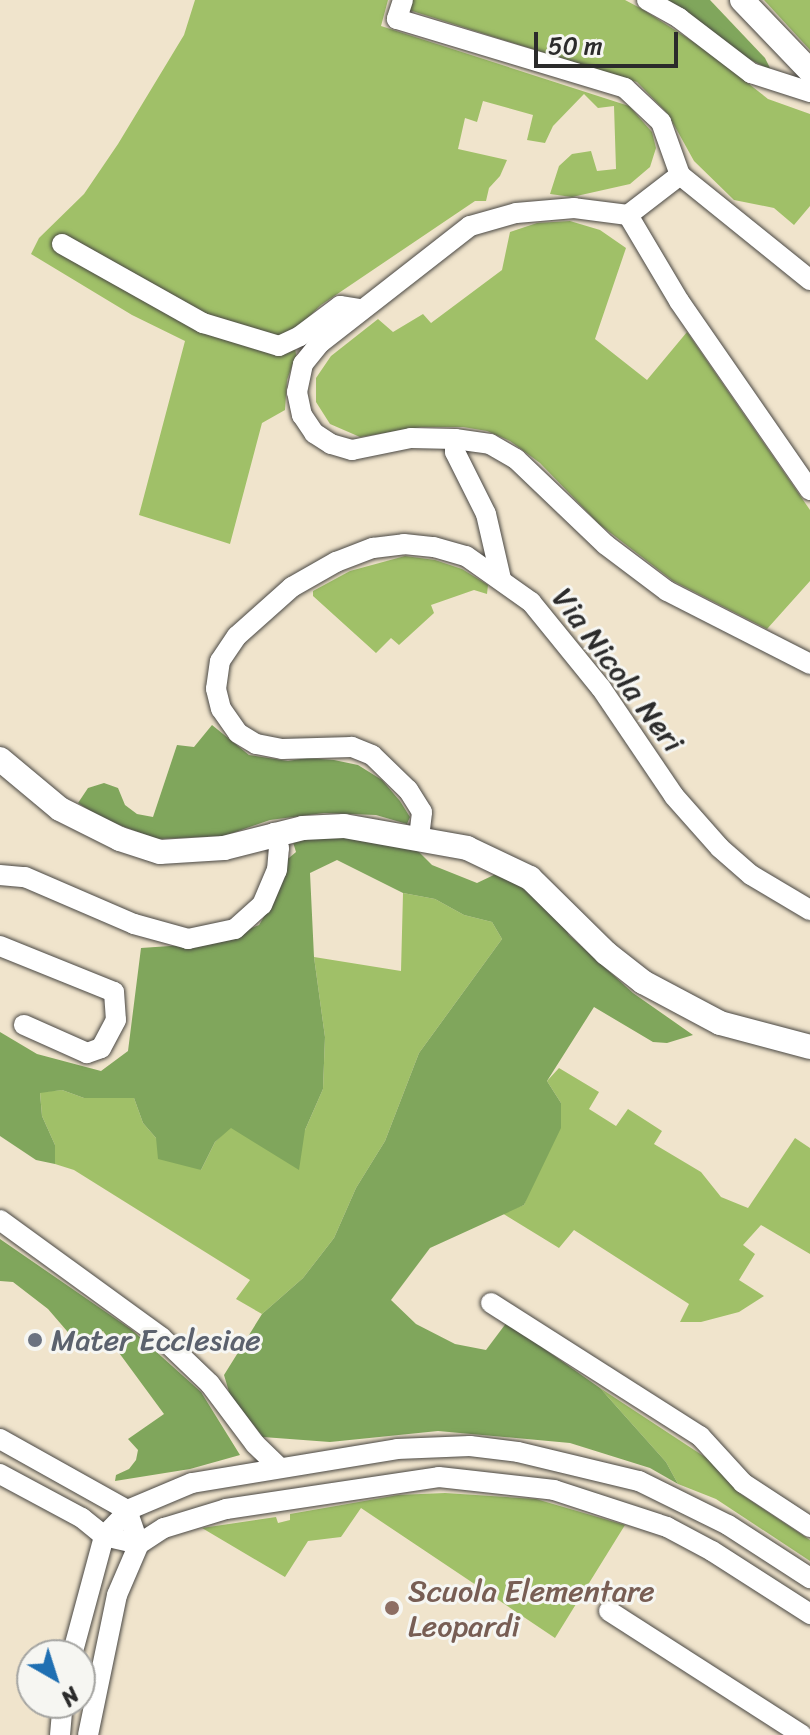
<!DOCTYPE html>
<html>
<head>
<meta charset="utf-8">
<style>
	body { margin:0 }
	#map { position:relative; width:810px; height:1735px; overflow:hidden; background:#f0e4cc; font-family:Sriracha,sans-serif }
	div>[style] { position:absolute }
	.green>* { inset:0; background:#a0c068 }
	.forest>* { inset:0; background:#80a65c }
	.roads { filter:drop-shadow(0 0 2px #494743) drop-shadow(0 0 2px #494743) }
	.minor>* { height:20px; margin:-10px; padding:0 10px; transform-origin:10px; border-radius:10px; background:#fff }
	.tertiary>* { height:24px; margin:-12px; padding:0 12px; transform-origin:12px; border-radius:12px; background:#fff }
	.dots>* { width:22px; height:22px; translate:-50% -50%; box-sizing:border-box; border:4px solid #f6f6f2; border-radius:50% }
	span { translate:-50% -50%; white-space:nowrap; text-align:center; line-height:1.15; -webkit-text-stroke:6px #f6f6f2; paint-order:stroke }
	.street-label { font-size:30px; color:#2b2b2b }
	.worship-label { font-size:30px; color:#5b616d }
	.left { translate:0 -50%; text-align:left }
	.education-label { font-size:30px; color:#785e54 }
	.north { position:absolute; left:16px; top:1639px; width:80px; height:80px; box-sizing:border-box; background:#f6f6f2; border:2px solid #a5a5a2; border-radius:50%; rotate:141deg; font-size:22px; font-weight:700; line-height:32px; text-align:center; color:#2b2b2b }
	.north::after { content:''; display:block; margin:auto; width:28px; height:36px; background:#1f6fb2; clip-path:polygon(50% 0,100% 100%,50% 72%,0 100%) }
	.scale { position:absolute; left:534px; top:32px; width:144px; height:36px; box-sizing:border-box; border:4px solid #2b2b2b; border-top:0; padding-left:10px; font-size:24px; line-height:28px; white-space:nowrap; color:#2b2b2b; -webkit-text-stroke:6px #f6f6f2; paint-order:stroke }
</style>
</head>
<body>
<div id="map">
	<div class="green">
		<i style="clip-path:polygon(195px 0,388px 0,381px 26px,629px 106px,652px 132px,656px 148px,650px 167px,630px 184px,572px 197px,550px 194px,559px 166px,572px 154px,591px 151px,597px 171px,616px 169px,614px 106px,598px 108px,584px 94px,553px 126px,545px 143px,527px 140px,533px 115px,483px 101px,477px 122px,465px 118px,458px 149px,507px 160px,500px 176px,489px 188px,486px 201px,475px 201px,321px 305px,293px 332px,296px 355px,287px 380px,285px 410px,262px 423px,230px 544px,139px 515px,185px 341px,132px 315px,31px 254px,39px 238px,84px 194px,118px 144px,184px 35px)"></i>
		<i style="clip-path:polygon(413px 0,625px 0,642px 9px,703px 48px,768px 99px,810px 114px,810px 206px,794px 225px,774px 208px,734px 200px,694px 161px,668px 114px,637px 82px,409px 10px)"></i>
		<i style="clip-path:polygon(764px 0,810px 0,810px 50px)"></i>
		<i style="clip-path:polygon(570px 221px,600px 230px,626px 248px,595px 339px,647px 380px,687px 332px,810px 510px,810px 581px,767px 629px,673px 581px,599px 524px,540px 463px,510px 441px,487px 431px,463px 427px,421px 427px,360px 437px,330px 424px,316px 402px,316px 378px,331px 356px,378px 319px,393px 332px,423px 314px,431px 323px,502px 270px,510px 232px,537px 223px)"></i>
		<i style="clip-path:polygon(405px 556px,435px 560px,462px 569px,488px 585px,487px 594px,474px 590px,431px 605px,434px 613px,399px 645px,391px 638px,376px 653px,313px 596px,313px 591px,350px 571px)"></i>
		<i style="clip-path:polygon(403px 893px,435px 899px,464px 915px,492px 922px,502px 939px,419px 1053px,385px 1141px,356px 1188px,334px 1238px,303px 1278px,262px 1314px,236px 1299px,250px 1280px,74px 1170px,55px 1164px,55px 1145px,42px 1116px,40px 1092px,62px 1090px,84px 1098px,134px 1098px,143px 1123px,156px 1138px,201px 1170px,215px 1142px,230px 1127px,305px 1130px,323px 1089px,325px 1037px,314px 957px,401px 971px)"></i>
		<i style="clip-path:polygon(559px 1068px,599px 1092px,589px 1109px,616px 1126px,628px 1109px,662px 1131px,654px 1144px,701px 1172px,721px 1197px,748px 1208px,795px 1138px,810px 1148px,810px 1254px,761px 1225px,743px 1245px,755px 1254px,739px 1280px,764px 1296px,739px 1312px,701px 1322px,680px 1322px,689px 1304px,574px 1230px,559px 1248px,502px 1213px,524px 1205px,561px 1103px,547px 1081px)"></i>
		<i style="clip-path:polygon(600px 1388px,711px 1461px,739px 1493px,810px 1540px,810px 1561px,716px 1499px,678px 1484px,666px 1462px)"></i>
		<i style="clip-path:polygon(445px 1493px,536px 1499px,625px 1525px,555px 1638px,361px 1508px,341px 1537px,308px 1541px,285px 1577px,202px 1528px,276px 1517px,278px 1523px,290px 1520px,290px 1514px,353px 1503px,398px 1495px)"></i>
	</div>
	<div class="forest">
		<i style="clip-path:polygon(666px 0,710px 0,765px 58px,771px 70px,741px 55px)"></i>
		<i style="clip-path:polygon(212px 725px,249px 755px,288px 761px,307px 758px,334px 760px,358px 765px,382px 780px,400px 801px,410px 817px,407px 824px,376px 815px,324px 813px,270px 820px,224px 836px,157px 839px,103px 819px,78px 803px,88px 788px,104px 783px,118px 788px,125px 805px,137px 814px,153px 817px,177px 745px,194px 747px)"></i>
		<i style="clip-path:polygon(355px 832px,415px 848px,432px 865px,477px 883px,498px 873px,521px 887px,558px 915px,569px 935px,633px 993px,693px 1035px,667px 1043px,653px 1042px,594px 1007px,547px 1081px,561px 1103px,561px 1128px,524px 1205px,430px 1248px,391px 1300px,416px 1324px,455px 1344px,486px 1350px,507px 1322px,536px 1338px,543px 1348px,600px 1388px,666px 1462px,678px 1484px,650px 1468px,570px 1443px,438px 1431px,330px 1442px,263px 1437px,230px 1395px,224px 1375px,262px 1314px,303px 1278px,334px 1238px,356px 1188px,385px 1141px,419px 1053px,502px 939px,492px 922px,464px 915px,435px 899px,403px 893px,337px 860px,310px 873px,314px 957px,325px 1037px,323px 1089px,305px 1130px,299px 1170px,231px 1128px,215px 1142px,201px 1170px,158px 1159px,156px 1138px,143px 1123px,134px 1098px,84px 1098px,62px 1090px,40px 1093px,42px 1116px,55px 1145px,55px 1164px,36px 1160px,0 1136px,0 1032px,37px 1054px,101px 1071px,128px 1051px,141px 948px,213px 943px,259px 925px,271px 905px,283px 863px,296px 852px,292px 839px)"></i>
		<i style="clip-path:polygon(0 1239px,132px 1330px,201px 1392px,240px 1455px,190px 1469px,115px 1481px,116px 1475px,129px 1469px,136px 1460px,138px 1450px,128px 1439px,164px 1414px,103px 1331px,79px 1345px,48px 1309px,13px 1282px,0 1281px)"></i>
	</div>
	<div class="roads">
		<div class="minor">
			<i style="left:403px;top:0;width:20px;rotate:108deg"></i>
			<i style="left:397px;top:19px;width:238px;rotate:16.8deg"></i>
			<i style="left:625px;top:88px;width:50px;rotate:43.4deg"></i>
			<i style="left:661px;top:122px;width:56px;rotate:70.3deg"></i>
			<i style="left:647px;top:0;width:37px;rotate:29deg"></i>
			<i style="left:679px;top:18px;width:91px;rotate:37.4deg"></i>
			<i style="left:751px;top:73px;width:62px;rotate:17.9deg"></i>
			<i style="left:628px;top:215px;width:54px;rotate:-172.6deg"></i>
			<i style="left:574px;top:208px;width:58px;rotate:175.1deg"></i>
			<i style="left:516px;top:213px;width:48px;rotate:164.2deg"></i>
			<i style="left:470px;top:226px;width:190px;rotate:142deg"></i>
			<i style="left:320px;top:343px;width:27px;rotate:129deg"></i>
			<i style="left:303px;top:364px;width:29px;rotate:102deg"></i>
			<i style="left:297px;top:392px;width:24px;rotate:78deg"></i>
			<i style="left:302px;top:415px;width:22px;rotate:56deg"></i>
			<i style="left:314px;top:433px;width:20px;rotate:33deg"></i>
			<i style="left:331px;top:444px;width:22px;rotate:16deg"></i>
			<i style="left:352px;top:450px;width:60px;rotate:-11.5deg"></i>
			<i style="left:411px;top:438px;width:44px;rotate:1.3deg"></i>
			<i style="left:455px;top:439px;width:35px;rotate:8deg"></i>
			<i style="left:490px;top:444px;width:30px;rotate:30deg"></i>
			<i style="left:516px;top:459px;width:124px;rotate:43.7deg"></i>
			<i style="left:606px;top:545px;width:76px;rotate:37deg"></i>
			<i style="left:667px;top:591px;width:161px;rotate:27deg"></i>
			<i style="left:628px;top:215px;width:100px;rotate:59.3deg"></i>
			<i style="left:679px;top:301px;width:230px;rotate:55.3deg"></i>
			<i style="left:628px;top:215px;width:66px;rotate:-37.6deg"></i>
			<i style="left:680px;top:175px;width:167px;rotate:38.9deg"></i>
			<i style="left:62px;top:244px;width:162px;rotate:29.3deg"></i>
			<i style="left:203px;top:323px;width:79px;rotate:16.8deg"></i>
			<i style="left:279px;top:346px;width:23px;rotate:-25deg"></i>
			<i style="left:300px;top:336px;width:50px;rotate:-36.9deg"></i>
			<i style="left:340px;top:306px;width:19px;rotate:9deg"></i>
			<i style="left:455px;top:439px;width:13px;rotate:90deg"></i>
			<i style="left:455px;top:452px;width:69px;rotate:63.4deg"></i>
			<i style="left:486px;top:514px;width:67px;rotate:77deg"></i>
			<i style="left:419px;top:837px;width:25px;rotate:-83deg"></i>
			<i style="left:422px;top:812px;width:26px;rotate:-122deg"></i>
			<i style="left:408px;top:790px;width:50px;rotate:-135.8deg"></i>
			<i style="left:372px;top:755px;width:22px;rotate:-158deg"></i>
			<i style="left:352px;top:747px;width:70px;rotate:178.4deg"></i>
			<i style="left:282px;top:749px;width:26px;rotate:-169deg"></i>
			<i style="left:256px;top:744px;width:21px;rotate:-149deg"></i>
			<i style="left:238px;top:733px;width:29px;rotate:-125deg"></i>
			<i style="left:221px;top:709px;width:21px;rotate:-104deg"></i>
			<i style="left:216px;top:689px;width:28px;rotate:-82deg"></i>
			<i style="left:220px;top:661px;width:30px;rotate:-56deg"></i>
			<i style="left:237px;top:636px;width:74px;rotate:-41.7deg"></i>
			<i style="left:292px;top:587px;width:51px;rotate:-29.6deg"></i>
			<i style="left:336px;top:562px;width:40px;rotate:-21deg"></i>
			<i style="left:373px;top:548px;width:31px;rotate:-7deg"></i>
			<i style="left:404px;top:544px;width:30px;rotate:6deg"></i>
			<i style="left:434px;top:547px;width:33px;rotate:16deg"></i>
			<i style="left:466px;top:556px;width:80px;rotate:35.3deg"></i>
			<i style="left:531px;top:602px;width:111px;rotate:50.9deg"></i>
			<i style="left:601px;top:688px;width:130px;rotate:55.9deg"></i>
			<i style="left:674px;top:796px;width:69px;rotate:48.5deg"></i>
			<i style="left:720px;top:848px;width:41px;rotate:41.1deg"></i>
			<i style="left:751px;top:875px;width:69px;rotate:30.7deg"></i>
			<i style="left:0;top:875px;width:25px;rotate:5deg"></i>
			<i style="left:25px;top:877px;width:119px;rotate:23.3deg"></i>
			<i style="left:134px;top:924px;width:56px;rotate:15.5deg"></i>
			<i style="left:188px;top:939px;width:48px;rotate:-12deg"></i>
			<i style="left:235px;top:929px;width:36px;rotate:-42deg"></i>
			<i style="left:262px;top:905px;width:38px;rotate:-67deg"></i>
			<i style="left:277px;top:870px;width:22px;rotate:-85deg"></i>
			<i style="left:279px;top:848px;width:16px;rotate:-108deg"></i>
			<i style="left:0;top:946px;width:123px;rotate:22deg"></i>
			<i style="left:114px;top:992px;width:28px;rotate:86deg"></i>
			<i style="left:116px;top:1020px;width:32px;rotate:118deg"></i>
			<i style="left:101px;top:1048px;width:15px;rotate:160deg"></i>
			<i style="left:87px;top:1053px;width:69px;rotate:-156deg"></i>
			<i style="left:0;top:1220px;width:199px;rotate:36deg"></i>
			<i style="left:161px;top:1337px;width:68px;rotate:43.8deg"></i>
			<i style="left:210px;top:1384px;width:75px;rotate:53.1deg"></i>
			<i style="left:255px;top:1444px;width:32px;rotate:44deg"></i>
			<i style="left:491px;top:1303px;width:248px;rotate:32.5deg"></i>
			<i style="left:700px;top:1436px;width:64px;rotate:47.5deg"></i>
			<i style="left:743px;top:1483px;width:80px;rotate:33.3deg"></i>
			<i style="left:0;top:1439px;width:145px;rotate:29.2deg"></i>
			<i style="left:127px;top:1510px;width:36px;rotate:71deg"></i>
			<i style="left:0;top:1474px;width:93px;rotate:28.2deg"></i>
			<i style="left:82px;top:1518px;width:28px;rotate:39deg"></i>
			<i style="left:104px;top:1536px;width:36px;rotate:13deg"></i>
			<i style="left:609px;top:1611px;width:229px;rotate:32.7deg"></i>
			<i style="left:72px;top:1655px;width:123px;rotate:-74.9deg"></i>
			<i style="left:104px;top:1536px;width:37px;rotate:-46deg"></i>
			<i style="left:130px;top:1509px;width:67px;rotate:-22.8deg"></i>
			<i style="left:192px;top:1483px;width:208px;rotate:-9.4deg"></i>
			<i style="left:397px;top:1449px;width:73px;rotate:-2.4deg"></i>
			<i style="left:470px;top:1446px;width:48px;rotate:7.1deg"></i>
			<i style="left:518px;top:1452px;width:124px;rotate:13.5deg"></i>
			<i style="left:639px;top:1481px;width:99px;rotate:26.3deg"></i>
			<i style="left:728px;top:1525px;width:98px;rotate:32.9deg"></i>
			<i style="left:60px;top:1735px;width:32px;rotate:-85deg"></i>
			<i style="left:88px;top:1735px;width:143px;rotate:-78.3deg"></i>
			<i style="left:117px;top:1595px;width:56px;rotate:-66.7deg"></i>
			<i style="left:139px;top:1544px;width:30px;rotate:-33deg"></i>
			<i style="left:164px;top:1528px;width:65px;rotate:-17deg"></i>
			<i style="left:226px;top:1509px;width:215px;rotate:-8.5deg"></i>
			<i style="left:439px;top:1477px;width:116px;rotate:6.4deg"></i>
			<i style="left:554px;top:1490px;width:119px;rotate:18.1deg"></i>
			<i style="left:667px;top:1527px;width:51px;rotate:28.1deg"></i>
			<i style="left:712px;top:1551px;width:117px;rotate:32.7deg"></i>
		</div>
		<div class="tertiary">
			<i style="left:742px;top:0;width:98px;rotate:46.2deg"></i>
			<i style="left:0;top:759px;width:78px;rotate:39.8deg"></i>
			<i style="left:60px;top:809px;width:67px;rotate:26.6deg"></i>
			<i style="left:120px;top:839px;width:42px;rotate:18deg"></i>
			<i style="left:160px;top:852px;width:64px;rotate:-3.6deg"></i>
			<i style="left:224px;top:848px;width:81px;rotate:-14.2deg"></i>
			<i style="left:303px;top:828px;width:41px;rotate:-2.8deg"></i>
			<i style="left:344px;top:826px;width:125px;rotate:10.1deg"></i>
			<i style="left:467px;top:848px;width:70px;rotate:25.5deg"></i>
			<i style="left:530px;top:878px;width:107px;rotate:44.6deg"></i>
			<i style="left:606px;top:953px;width:47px;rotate:38.1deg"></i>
			<i style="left:643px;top:982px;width:87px;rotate:28deg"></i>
			<i style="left:720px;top:1023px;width:93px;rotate:14.9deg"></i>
		</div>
	</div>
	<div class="dots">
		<i style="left:35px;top:1340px;background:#6b7280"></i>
		<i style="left:392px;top:1608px;background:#8d6e63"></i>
	</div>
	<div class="street-label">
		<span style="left:618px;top:670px;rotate:53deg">Via Nicola Neri</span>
	</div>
	<div class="worship-label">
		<span class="left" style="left:51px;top:1340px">Mater Ecclesiae</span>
	</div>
	<div class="education-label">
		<span class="left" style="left:408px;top:1608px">Scuola Elementare<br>Leopardi</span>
	</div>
	<div class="north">N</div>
	<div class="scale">50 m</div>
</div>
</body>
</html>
